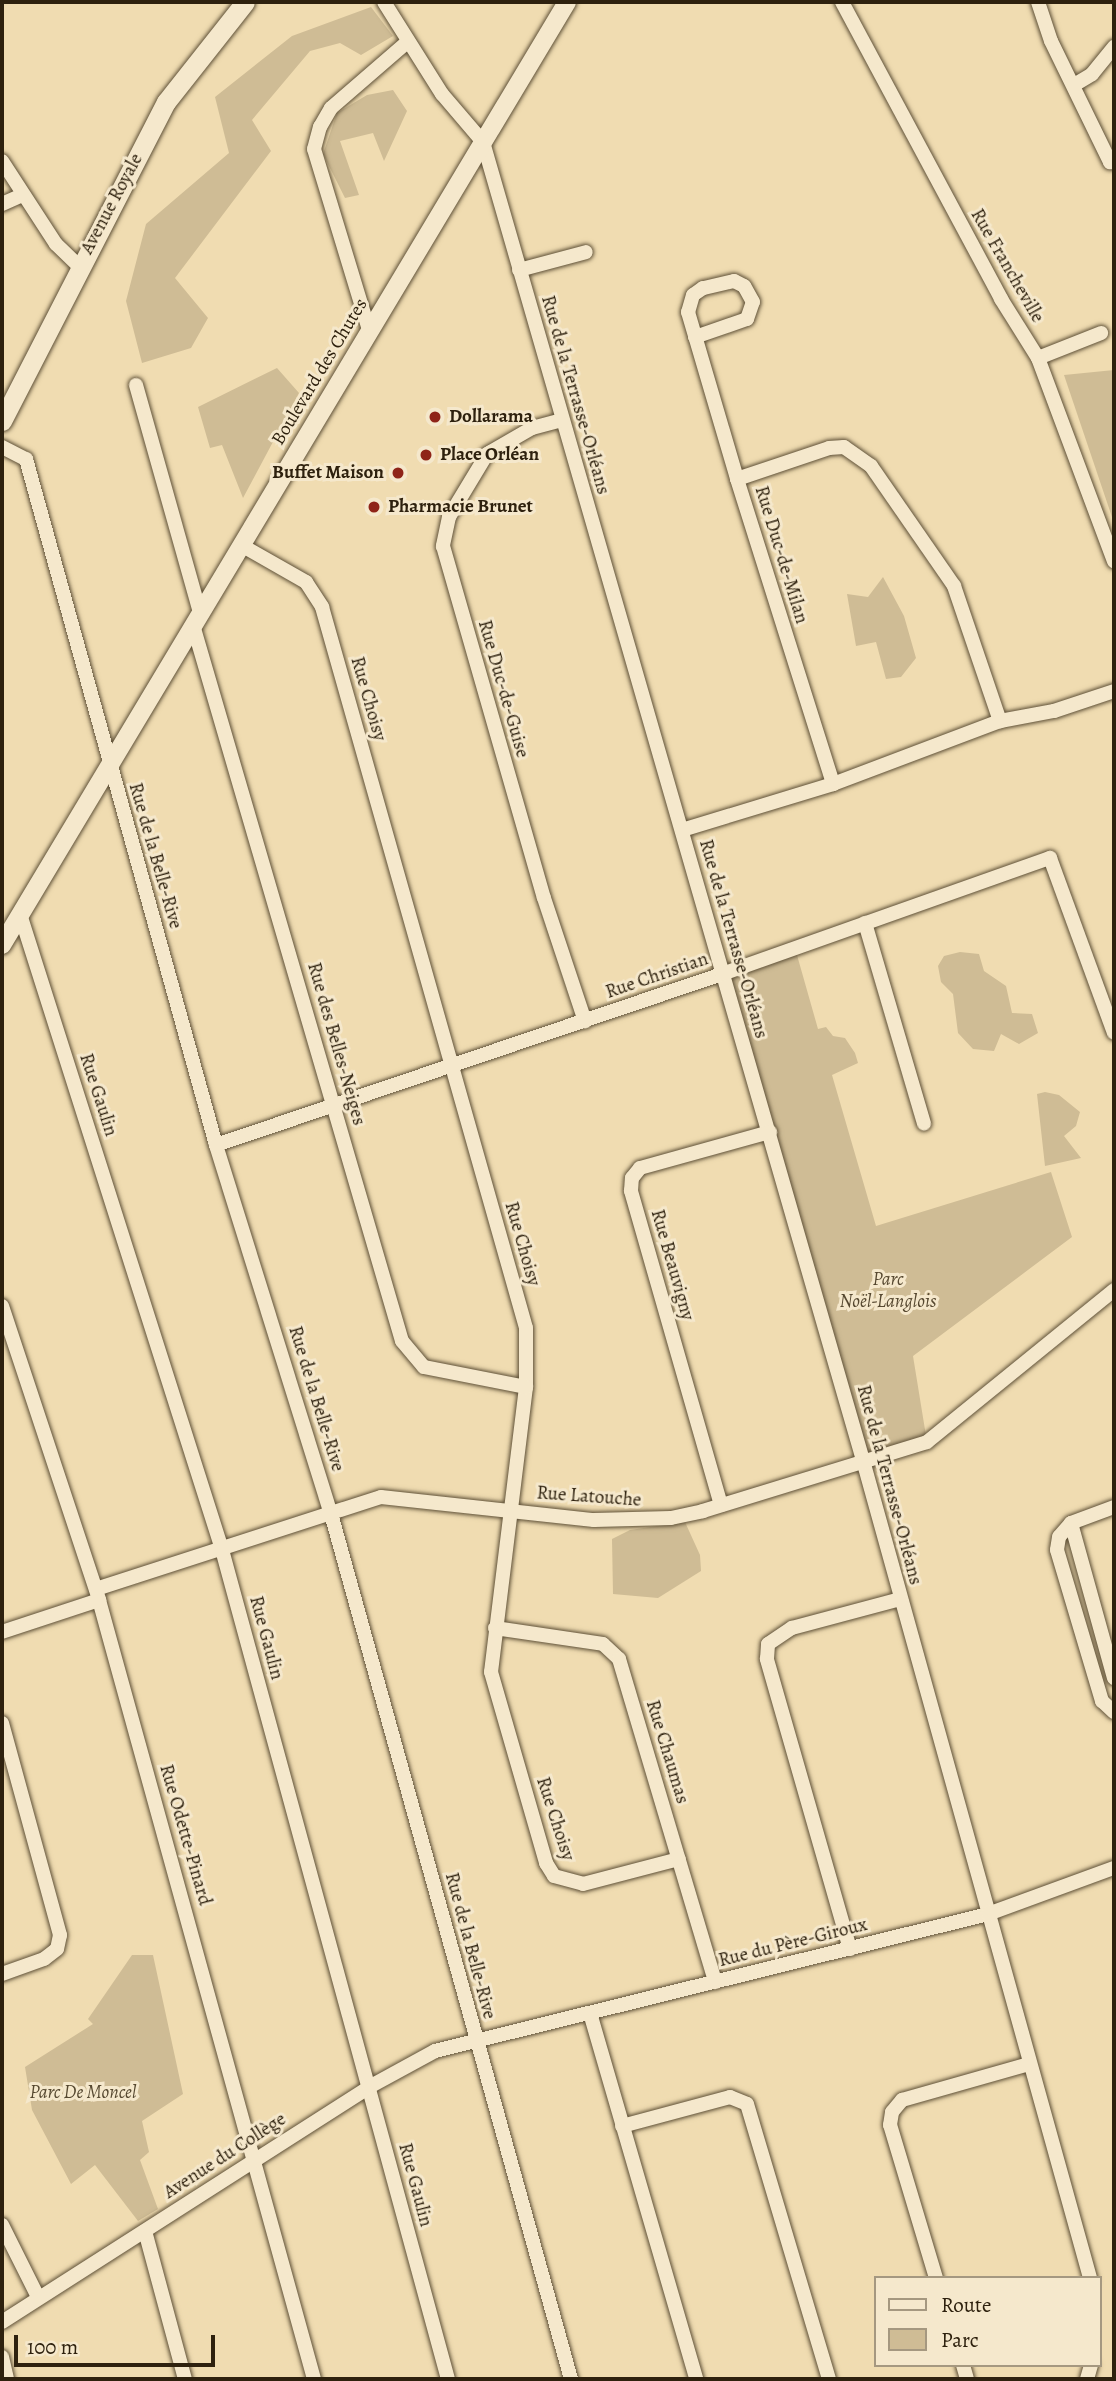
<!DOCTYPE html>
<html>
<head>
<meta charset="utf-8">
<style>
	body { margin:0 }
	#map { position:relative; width:1116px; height:2381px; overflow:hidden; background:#f0dcb1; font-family:Alegreya,serif }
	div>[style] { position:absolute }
	.green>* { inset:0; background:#cfbc95 }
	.roads { filter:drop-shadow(0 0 2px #5e5037) drop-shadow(0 0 2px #5e5037) }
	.minor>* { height:14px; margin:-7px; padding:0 7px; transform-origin:7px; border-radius:7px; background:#f5e8cc }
	.tertiary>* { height:18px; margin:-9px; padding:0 9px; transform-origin:9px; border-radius:9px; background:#f5e8cc }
	.secondary>* { height:19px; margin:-9.5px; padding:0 9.5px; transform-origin:9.5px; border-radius:9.5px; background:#f5e8cc }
	.dots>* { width:19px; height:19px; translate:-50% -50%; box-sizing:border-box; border:4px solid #f5e8cc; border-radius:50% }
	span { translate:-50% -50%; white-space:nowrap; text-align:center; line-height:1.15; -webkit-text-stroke:6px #f5e8cc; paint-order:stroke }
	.street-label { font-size:19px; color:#2e210e }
	.poi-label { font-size:19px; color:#2e210e; font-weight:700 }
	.left { translate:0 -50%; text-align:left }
	.right { translate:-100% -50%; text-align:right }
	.park-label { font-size:19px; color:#564830; font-style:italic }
	.frame { position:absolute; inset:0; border:4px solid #2e210e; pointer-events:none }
	.legend { position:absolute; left:874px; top:2276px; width:228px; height:91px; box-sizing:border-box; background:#f5e8cc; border:2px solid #a59880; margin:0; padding:9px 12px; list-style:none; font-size:21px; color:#2e210e }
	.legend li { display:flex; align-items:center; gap:14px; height:35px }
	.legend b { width:35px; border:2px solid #a59880 }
	.scale { position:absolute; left:14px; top:2335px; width:201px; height:32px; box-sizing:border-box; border:4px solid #2e210e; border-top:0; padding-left:9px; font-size:21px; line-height:24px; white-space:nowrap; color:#2e210e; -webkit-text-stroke:5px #f5e8cc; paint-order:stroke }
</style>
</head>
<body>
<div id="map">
	<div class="green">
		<i style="clip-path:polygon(371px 7px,393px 36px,361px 55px,340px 43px,310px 51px,252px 120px,271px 151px,175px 278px,208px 318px,191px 348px,142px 363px,126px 301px,146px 224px,229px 153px,215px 97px,292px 36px)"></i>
		<i style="clip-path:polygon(393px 90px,407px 111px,384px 161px,373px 133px,340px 141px,359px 195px,345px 198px,323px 154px,337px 113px,367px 95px)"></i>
		<i style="clip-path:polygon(277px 368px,299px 393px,243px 498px,222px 445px,210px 448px,198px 407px)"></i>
		<i style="clip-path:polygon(1114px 370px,1114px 523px,1064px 375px)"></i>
		<i style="clip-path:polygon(883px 577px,904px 616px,916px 658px,901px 677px,886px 679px,876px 642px,856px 646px,847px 594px,868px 597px)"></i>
		<i style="clip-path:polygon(795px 948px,818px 1029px,826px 1027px,833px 1036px,845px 1038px,855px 1053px,858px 1063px,832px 1075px,876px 1226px,1051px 1172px,1072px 1237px,913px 1356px,927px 1442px,864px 1464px,722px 974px)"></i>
		<i style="clip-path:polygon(960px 952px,979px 954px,984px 971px,1006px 986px,1012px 1013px,1032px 1014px,1038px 1033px,1019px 1044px,1001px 1034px,994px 1051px,973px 1049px,958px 1033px,953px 994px,941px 982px,938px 966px,944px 956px)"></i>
		<i style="clip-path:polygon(1045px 1092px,1059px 1095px,1080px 1112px,1076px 1126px,1064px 1136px,1081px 1158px,1045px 1166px,1037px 1094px)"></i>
		<i style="clip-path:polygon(685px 1522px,700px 1555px,701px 1571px,658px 1598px,613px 1594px,612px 1539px,630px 1530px)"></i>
		<i style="clip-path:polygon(132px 1955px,153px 1955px,183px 2094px,142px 2121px,149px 2152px,140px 2160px,158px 2209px,138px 2221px,95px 2165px,71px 2184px,32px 2110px,25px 2067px,93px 2024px,88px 2019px)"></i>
	</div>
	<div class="roads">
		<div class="minor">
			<i style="left:384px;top:2px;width:109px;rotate:57.8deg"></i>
			<i style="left:442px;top:94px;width:63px;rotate:49.5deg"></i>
			<i style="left:483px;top:142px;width:1376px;rotate:73.92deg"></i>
			<i style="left:864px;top:1464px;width:845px;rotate:74.48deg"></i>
			<i style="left:842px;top:2px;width:337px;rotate:61.8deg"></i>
			<i style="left:1001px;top:299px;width:70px;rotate:57.9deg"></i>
			<i style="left:1038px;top:358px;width:217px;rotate:69.5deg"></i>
			<i style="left:1038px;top:2px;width:41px;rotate:71.6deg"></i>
			<i style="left:1051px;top:41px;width:135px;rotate:64deg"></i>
			<i style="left:1110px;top:162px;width:4px"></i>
			<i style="left:1074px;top:85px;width:21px;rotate:-31deg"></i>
			<i style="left:1092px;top:74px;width:35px;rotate:-51deg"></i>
			<i style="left:2px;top:161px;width:99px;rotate:57deg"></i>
			<i style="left:56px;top:244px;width:32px;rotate:44deg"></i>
			<i style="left:2px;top:204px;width:22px;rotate:-24deg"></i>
			<i style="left:519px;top:270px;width:69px;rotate:-15deg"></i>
			<i style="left:369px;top:330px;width:189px;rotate:-106.9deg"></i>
			<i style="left:314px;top:149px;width:23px;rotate:-75deg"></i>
			<i style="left:320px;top:127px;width:22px;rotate:-60deg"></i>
			<i style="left:331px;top:108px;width:99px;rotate:-40.9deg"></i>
			<i style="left:695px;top:337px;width:55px;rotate:-19.1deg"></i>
			<i style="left:747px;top:319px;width:18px;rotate:-71deg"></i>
			<i style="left:753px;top:302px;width:18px;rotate:-119deg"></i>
			<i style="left:744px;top:286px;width:11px;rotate:-153deg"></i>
			<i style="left:734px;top:281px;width:32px;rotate:167deg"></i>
			<i style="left:703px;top:288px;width:12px;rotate:145deg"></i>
			<i style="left:693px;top:295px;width:18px;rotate:106deg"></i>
			<i style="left:688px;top:312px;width:174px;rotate:73.6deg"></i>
			<i style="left:737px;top:479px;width:320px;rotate:72.5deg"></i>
			<i style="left:1038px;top:358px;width:68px;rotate:-21.6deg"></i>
			<i style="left:136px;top:385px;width:237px;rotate:74.3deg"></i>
			<i style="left:562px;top:420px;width:31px;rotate:165deg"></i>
			<i style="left:532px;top:428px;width:52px;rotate:150deg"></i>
			<i style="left:487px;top:454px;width:74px;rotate:121.1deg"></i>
			<i style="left:449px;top:517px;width:30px;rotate:102deg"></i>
			<i style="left:443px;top:546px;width:366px;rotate:74deg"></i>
			<i style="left:544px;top:898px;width:130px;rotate:71.6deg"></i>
			<i style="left:2px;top:447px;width:27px;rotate:27deg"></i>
			<i style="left:26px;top:459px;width:712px;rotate:74.52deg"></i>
			<i style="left:216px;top:1145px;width:382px;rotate:72.7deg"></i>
			<i style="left:330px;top:1510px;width:902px;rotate:74.5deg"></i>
			<i style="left:737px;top:479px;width:97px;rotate:-18.6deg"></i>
			<i style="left:829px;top:448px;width:15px;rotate:-4deg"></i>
			<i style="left:844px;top:447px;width:33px;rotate:35deg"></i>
			<i style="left:871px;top:466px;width:146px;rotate:55.3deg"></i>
			<i style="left:954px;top:586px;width:143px;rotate:71.2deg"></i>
			<i style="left:241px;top:545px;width:75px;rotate:29.6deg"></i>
			<i style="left:306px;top:582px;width:30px;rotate:57deg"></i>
			<i style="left:322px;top:607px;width:749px;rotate:74.2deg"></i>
			<i style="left:526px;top:1328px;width:59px;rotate:90deg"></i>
			<i style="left:526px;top:1387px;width:287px;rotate:97deg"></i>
			<i style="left:491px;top:1672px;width:199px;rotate:73.9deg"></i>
			<i style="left:546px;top:1863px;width:15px;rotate:58deg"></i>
			<i style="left:554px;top:1876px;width:30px;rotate:15deg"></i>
			<i style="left:583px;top:1884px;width:99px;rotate:-14.6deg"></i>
			<i style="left:193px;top:625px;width:746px;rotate:73.73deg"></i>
			<i style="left:402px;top:1341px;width:34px;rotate:50deg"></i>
			<i style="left:424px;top:1367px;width:104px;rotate:11.1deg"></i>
			<i style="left:682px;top:830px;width:158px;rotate:-16.9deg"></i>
			<i style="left:833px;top:784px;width:178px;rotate:-20.7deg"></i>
			<i style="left:1000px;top:721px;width:55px;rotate:-10.5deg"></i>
			<i style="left:1054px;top:711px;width:63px;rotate:-18.4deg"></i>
			<i style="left:20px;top:914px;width:663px;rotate:72.36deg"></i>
			<i style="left:221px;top:1546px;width:863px;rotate:74.76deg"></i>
			<i style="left:865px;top:923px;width:209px;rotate:73.6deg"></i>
			<i style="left:216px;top:1145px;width:534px;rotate:-18.67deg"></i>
			<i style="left:722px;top:974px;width:348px;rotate:-19.5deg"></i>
			<i style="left:1050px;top:858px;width:186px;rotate:69.9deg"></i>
			<i style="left:2px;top:1306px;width:310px;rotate:71.7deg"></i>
			<i style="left:99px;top:1600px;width:808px;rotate:74.57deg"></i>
			<i style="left:721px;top:1505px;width:327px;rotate:-106deg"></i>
			<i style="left:631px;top:1191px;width:13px;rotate:-86deg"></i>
			<i style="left:632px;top:1178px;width:13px;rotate:-51deg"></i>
			<i style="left:640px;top:1168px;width:135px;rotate:-15.5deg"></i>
			<i style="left:1114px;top:1507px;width:46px;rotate:159.6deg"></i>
			<i style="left:1071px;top:1523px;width:18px;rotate:131deg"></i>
			<i style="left:1059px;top:1537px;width:13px;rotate:99deg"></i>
			<i style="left:1057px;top:1550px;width:158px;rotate:73.4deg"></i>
			<i style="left:1102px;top:1701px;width:16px;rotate:43deg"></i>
			<i style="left:1071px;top:1523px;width:161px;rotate:74.5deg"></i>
			<i style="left:96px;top:1589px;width:299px;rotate:-17.9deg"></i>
			<i style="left:381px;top:1497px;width:214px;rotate:6.2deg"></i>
			<i style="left:594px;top:1520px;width:77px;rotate:-1.5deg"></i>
			<i style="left:671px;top:1518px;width:33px;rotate:-12deg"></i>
			<i style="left:703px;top:1511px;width:234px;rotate:-17.1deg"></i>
			<i style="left:927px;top:1442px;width:241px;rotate:-39.1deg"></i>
			<i style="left:495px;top:1628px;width:109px;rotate:8.4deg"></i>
			<i style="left:603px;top:1644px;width:22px;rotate:43deg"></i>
			<i style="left:619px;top:1659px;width:337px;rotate:73.4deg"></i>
			<i style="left:2px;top:1632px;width:102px;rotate:-18.3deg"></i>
			<i style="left:2px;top:1723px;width:220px;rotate:74.7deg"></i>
			<i style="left:60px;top:1935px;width:14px;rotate:102deg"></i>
			<i style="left:57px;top:1949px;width:16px;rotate:142deg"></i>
			<i style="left:44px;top:1959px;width:45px;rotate:160.3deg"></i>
			<i style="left:850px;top:1949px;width:302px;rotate:-106deg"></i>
			<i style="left:767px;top:1659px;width:15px;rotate:-86deg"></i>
			<i style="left:768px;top:1644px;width:29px;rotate:-34deg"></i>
			<i style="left:792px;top:1628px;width:112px;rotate:-15deg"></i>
			<i style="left:590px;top:2013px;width:381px;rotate:73.8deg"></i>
			<i style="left:622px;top:2126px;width:112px;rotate:-15deg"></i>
			<i style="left:730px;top:2097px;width:18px;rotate:22deg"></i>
			<i style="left:747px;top:2104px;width:287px;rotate:73.4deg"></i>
			<i style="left:2px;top:2225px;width:80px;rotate:63.4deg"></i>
			<i style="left:145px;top:2231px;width:153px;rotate:74.9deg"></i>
			<i style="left:936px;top:2278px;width:160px;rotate:-106.7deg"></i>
			<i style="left:890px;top:2125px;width:13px;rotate:-81deg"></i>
			<i style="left:892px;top:2112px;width:16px;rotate:-50deg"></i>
			<i style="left:902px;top:2100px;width:132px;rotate:-15.8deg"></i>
			<i style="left:2px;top:2322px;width:436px;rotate:-32.6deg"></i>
			<i style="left:369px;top:2087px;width:75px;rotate:-28.6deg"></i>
			<i style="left:435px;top:2051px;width:570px;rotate:-13.91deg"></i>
			<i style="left:988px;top:1914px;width:134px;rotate:-20.1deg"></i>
			<i style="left:2px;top:2357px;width:23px;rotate:77deg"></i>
			<i style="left:963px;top:2365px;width:15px;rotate:74deg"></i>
			<i style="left:1087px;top:2379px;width:15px;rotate:-74deg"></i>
		</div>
		<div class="tertiary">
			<i style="left:2px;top:945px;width:1099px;rotate:-59.07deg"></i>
		</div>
		<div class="secondary">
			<i style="left:2px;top:421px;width:359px;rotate:-62.8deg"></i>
			<i style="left:166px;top:102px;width:127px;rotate:-51.7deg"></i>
		</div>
	</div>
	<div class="dots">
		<i style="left:435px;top:417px;background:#8f2418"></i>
		<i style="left:426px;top:455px;background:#8f2418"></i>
		<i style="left:398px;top:473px;background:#8f2418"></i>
		<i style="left:374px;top:507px;background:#8f2418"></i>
	</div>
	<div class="street-label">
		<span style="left:112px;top:204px;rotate:-62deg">Avenue Royale</span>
		<span style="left:1007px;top:266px;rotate:60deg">Rue Francheville</span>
		<span style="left:320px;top:372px;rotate:-59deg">Boulevard des Chutes</span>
		<span style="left:575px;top:395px;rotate:74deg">Rue de la Terrasse-Orléans</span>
		<span style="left:781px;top:555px;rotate:73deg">Rue Duc-de-Milan</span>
		<span style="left:503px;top:689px;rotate:74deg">Rue Duc-de-Guise</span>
		<span style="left:368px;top:699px;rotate:74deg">Rue Choisy</span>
		<span style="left:155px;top:856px;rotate:74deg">Rue de la Belle-Rive</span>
		<span style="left:733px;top:939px;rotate:74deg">Rue de la Terrasse-Orléans</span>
		<span style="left:657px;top:976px;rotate:-19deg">Rue Christian</span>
		<span style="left:336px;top:1044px;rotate:74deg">Rue des Belles-Neiges</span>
		<span style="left:98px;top:1095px;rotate:72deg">Rue Gaulin</span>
		<span style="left:522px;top:1244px;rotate:74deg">Rue Choisy</span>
		<span style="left:672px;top:1265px;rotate:74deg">Rue Beauvigny</span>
		<span style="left:316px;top:1399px;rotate:73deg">Rue de la Belle-Rive</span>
		<span style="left:889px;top:1485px;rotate:75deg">Rue de la Terrasse-Orléans</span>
		<span style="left:589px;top:1497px;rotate:4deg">Rue Latouche</span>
		<span style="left:266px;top:1638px;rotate:75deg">Rue Gaulin</span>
		<span style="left:667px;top:1752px;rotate:73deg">Rue Chaumas</span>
		<span style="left:555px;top:1819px;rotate:72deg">Rue Choisy</span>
		<span style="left:185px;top:1835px;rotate:74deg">Rue Odette-Pinard</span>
		<span style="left:793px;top:1943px;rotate:-14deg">Rue du Père-Giroux</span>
		<span style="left:470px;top:1946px;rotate:75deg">Rue de la Belle-Rive</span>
		<span style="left:225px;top:2156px;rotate:-33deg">Avenue du Collège</span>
		<span style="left:415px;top:2185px;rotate:75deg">Rue Gaulin</span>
	</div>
	<div class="poi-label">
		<span class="left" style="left:449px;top:417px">Dollarama</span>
		<span class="left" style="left:440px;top:455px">Place Orléan</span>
		<span class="right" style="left:384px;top:473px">Buffet Maison</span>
		<span class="left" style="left:388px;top:507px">Pharmacie Brunet</span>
	</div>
	<div class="park-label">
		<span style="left:888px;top:1291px">Parc<br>Noël-Langlois</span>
		<span style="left:83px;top:2093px">Parc De Moncel</span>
	</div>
	<div class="frame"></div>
	<ul class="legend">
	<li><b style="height:9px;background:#f5e8cc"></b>Route</li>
	<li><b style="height:19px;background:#cfbc95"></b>Parc</li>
	</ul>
	<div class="scale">100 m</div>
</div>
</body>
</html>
